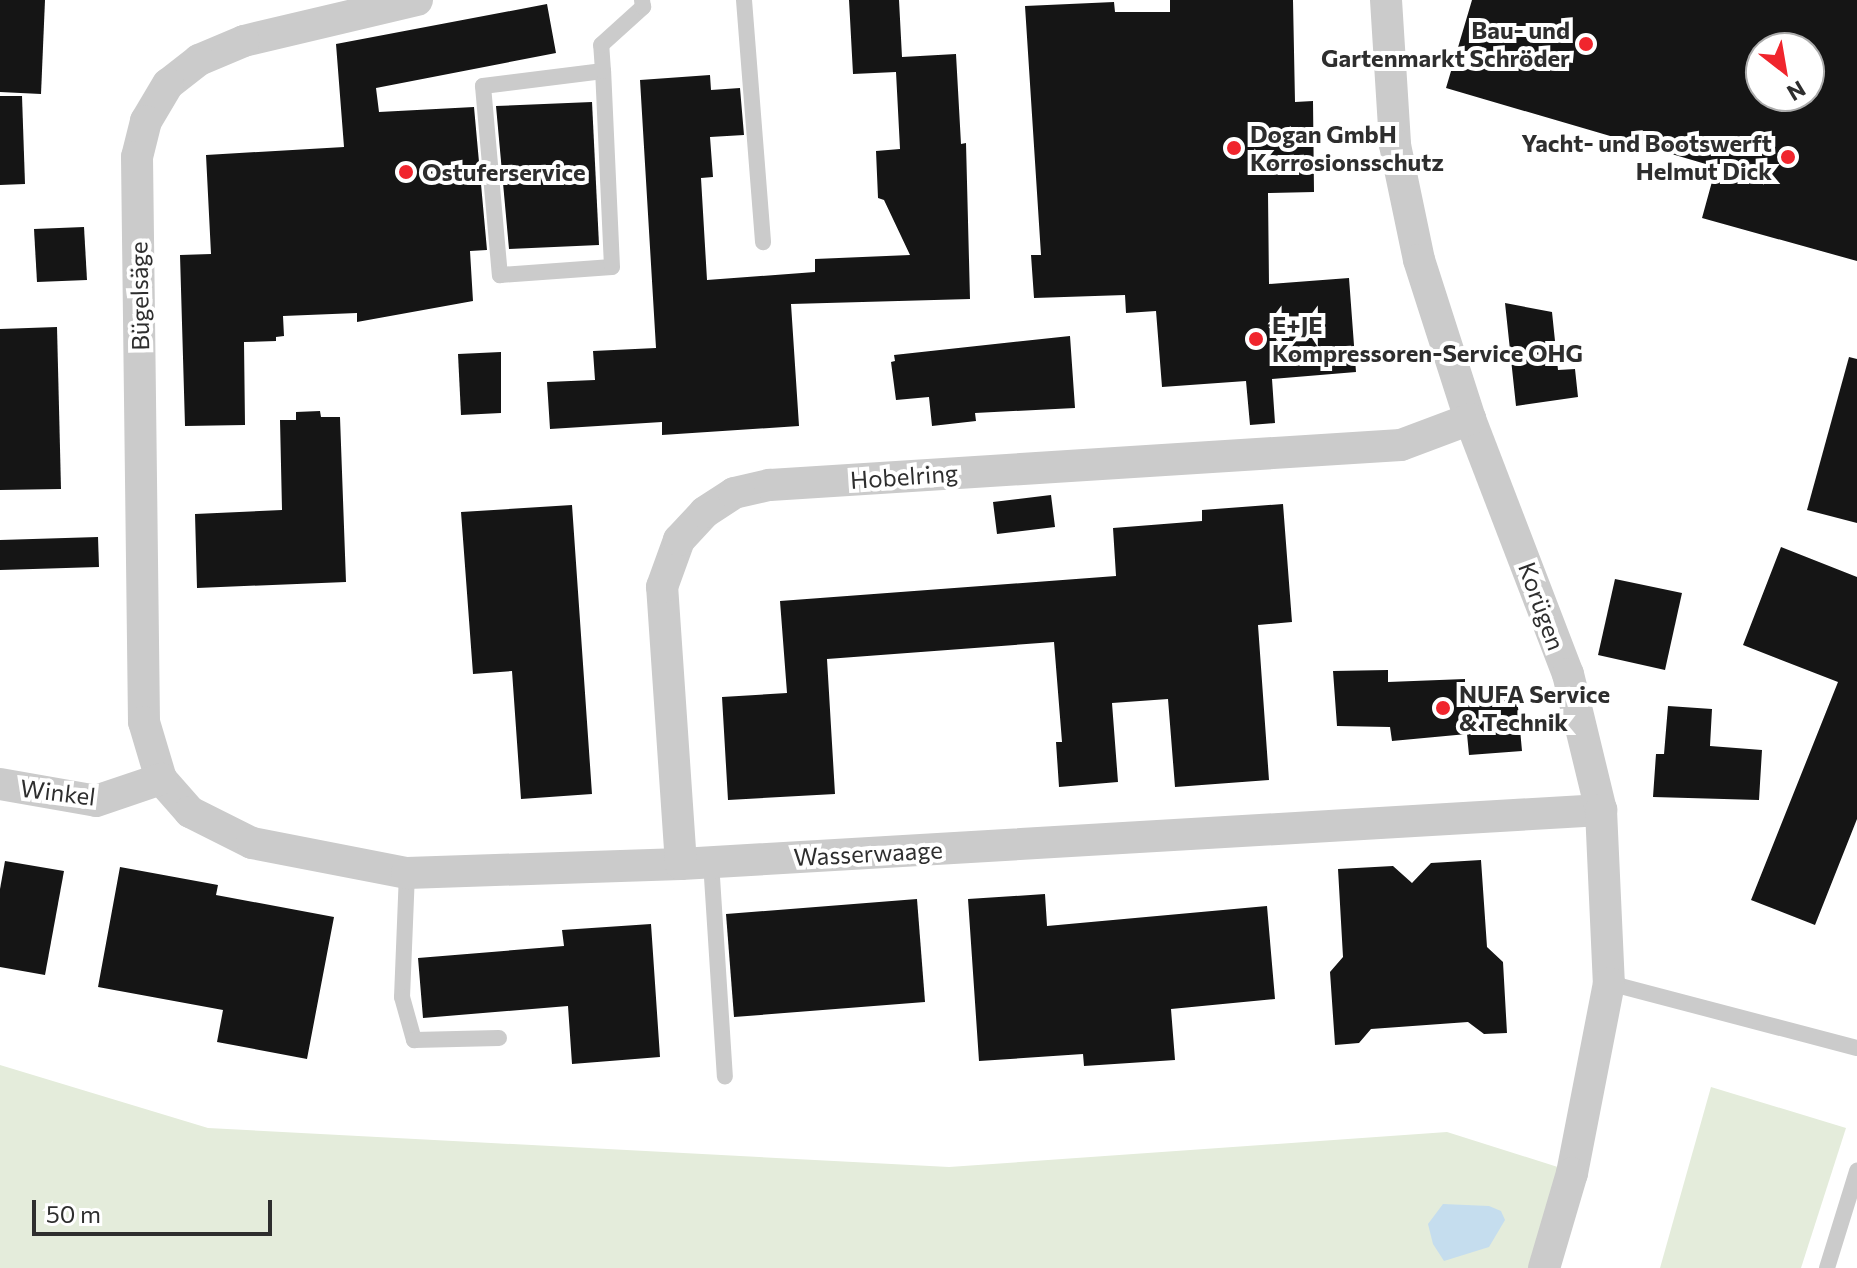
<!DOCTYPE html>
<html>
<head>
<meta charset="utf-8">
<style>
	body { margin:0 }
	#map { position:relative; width:1857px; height:1268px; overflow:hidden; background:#fff; font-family:Commissioner,sans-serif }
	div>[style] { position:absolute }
	.green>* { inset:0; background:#e4ecdb }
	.water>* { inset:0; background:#c5ddee }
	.building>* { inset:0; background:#151515 }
	.service>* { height:16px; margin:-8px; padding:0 8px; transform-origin:8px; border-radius:8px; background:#cbcbcb }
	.minor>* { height:32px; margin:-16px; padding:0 16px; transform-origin:16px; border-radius:16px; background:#cbcbcb }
	.dots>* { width:22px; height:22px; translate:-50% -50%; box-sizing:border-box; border:4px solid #fff; border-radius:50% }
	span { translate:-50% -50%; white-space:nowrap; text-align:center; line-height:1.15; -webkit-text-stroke:8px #fff; paint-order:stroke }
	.poi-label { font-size:24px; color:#2e2e2e; font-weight:700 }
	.right { translate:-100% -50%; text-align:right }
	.left { translate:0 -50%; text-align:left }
	.street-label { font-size:24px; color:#2e2e2e }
	.north { position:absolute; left:1745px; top:32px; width:80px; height:80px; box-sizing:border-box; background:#fff; border:2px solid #ababab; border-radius:50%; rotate:149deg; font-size:22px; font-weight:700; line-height:32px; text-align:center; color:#2e2e2e }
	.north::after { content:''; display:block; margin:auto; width:28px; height:36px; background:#f0252d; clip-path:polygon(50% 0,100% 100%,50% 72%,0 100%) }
	.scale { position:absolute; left:32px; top:1200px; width:240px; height:36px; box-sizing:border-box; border:4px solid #2e2e2e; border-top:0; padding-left:10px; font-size:24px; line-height:28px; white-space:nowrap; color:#2e2e2e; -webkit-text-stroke:6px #fff; paint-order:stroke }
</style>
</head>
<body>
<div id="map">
	<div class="green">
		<i style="clip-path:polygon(0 1065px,208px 1128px,949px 1167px,1447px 1132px,1564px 1169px,1533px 1268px,0 1268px)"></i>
		<i style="clip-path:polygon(1711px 1087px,1846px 1128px,1801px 1268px,1660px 1268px)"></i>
	</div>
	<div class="water">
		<i style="clip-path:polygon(1443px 1204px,1489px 1206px,1501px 1211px,1505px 1220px,1489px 1247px,1444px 1261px,1433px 1244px,1428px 1224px)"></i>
	</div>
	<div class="building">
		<i style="clip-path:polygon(0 0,45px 0,41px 94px,0 92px)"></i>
		<i style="clip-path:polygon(849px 0,899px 0,902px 57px,956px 54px,961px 144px,966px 143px,970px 299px,791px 304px,799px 426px,662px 435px,662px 422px,550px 429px,547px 382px,595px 380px,593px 351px,656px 348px,640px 80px,710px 75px,711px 90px,740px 88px,744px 135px,710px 137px,713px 177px,701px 178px,707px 280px,815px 272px,815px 259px,910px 255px,884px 200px,878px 198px,876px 151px,900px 149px,896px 72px,853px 74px)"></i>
		<i style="clip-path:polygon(1170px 0,1293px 0,1295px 102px,1313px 101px,1314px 192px,1268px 193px,1269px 284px,1349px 278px,1356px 372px,1272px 379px,1275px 423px,1250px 425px,1246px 381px,1162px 387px,1156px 311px,1126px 313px,1125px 295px,1034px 298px,1031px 255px,1041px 255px,1025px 6px,1114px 2px,1115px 12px,1170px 12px)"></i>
		<i style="clip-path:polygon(evenodd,1472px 0,1857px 0,1857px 261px,1702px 218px,1716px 167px,1446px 88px,1472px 0,1761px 48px,1809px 48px,1809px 96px,1761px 96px,1761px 48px)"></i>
		<i style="clip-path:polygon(547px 4px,556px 53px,376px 88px,379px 112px,474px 107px,487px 250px,470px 251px,473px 301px,357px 322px,357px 313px,283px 316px,284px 336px,276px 337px,276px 341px,244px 342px,245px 425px,185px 426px,180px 255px,211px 254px,206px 155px,344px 147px,336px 44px)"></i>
		<i style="clip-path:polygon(0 96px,22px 96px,25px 184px,0 185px)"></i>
		<i style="clip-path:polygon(592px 102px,599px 245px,509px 249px,496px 106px)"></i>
		<i style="clip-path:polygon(84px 227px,87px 280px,37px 282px,34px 229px)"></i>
		<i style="clip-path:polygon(1505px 303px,1552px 312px,1558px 370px,1575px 369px,1578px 397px,1516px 406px)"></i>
		<i style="clip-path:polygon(57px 327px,61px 489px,0 490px,0 329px)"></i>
		<i style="clip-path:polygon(1070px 336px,1075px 408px,975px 413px,976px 421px,932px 426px,929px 397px,896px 400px,891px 362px,895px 361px,894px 355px)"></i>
		<i style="clip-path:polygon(501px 352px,501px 413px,461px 415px,458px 354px)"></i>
		<i style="clip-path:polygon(1849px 357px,1857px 359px,1857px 523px,1807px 510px)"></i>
		<i style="clip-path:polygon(320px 411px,321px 417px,340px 417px,346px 582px,197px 588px,195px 514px,282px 510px,280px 420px,296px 420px,296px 412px)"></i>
		<i style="clip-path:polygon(1051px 495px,1055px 527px,997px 534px,993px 502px)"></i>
		<i style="clip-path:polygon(1283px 504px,1292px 622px,1258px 625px,1269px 780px,1175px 787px,1168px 699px,1112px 703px,1118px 782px,1059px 787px,1056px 742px,1062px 742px,1054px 642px,827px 659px,835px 794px,728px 800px,722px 697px,787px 693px,780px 601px,1116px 576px,1113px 528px,1202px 521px,1202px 510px)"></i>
		<i style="clip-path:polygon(572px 505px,592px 794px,521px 799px,512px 671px,473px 674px,461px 512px)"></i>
		<i style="clip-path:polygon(98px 537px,99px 567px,0 570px,0 540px)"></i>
		<i style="clip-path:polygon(1781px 547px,1857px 577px,1857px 819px,1815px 925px,1751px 900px,1838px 682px,1743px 645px)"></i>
		<i style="clip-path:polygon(1615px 579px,1682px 593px,1665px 670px,1598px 655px)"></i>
		<i style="clip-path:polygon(1388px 670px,1388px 682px,1465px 679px,1465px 689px,1516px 685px,1522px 751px,1469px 755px,1467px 734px,1392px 741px,1390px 727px,1337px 726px,1333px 671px)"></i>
		<i style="clip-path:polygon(1668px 706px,1712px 709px,1710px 746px,1762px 750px,1759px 800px,1653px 797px,1656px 754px,1664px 754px)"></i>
		<i style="clip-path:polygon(1481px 860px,1487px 947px,1503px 962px,1507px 1033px,1484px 1034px,1468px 1022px,1371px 1029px,1359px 1043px,1335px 1045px,1330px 972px,1343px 957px,1338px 869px,1393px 866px,1412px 883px,1431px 863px)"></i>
		<i style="clip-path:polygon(5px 861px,64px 871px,45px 975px,0 967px,0 889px)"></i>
		<i style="clip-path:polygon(120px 867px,218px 885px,216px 895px,334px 917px,307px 1059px,217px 1042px,223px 1010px,98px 987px)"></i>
		<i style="clip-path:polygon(1045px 894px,1047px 926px,1267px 906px,1275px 999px,1171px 1009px,1175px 1060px,1084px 1066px,1083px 1054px,979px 1061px,968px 899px)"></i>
		<i style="clip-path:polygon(917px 899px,925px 1002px,734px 1017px,726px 914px)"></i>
		<i style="clip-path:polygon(651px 924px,660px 1057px,572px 1064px,568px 1006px,423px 1018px,418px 958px,564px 946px,562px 930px)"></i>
	</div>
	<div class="service">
		<i style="left:744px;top:0;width:243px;rotate:85.5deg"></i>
		<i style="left:603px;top:71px;width:121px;rotate:172.9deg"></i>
		<i style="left:483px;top:86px;width:190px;rotate:84.9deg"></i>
		<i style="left:500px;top:275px;width:112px;rotate:-4.1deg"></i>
		<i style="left:612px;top:267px;width:196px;rotate:-92.6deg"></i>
		<i style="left:603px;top:71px;width:26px;rotate:-94deg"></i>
		<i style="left:601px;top:45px;width:57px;rotate:-42.1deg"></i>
		<i style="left:643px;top:7px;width:7px;rotate:-98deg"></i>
		<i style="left:711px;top:862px;width:215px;rotate:86.3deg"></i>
		<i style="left:407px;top:873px;width:124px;rotate:92.3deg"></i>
		<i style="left:402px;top:997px;width:45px;rotate:74.4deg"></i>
		<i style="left:414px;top:1040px;width:85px;rotate:-1.3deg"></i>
		<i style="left:1609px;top:983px;width:256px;rotate:14.7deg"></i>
		<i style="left:1827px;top:1268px;width:102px;rotate:-72.8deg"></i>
	</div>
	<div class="minor">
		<i style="left:417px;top:0;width:178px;rotate:166.7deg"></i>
		<i style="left:244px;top:41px;width:49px;rotate:157.1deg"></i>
		<i style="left:199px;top:60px;width:39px;rotate:142deg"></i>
		<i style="left:168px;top:84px;width:43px;rotate:120.7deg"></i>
		<i style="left:146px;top:121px;width:37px;rotate:104deg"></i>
		<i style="left:137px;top:157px;width:565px;rotate:89.29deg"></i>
		<i style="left:144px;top:722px;width:59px;rotate:73.4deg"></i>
		<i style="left:161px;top:779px;width:44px;rotate:48.7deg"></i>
		<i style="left:190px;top:812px;width:69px;rotate:26.6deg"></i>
		<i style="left:252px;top:843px;width:158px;rotate:11deg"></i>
		<i style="left:407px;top:873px;width:274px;rotate:-1.9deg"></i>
		<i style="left:681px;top:864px;width:922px;rotate:-3.36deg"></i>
		<i style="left:1386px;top:0;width:145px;rotate:86.4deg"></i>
		<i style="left:1395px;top:145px;width:117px;rotate:78.2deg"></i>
		<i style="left:1419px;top:260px;width:167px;rotate:72.2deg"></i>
		<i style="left:1470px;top:419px;width:273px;rotate:69deg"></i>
		<i style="left:1568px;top:674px;width:140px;rotate:76.4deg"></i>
		<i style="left:1601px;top:810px;width:173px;rotate:87.4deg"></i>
		<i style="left:1609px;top:983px;width:194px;rotate:101deg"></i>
		<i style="left:1572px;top:1173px;width:99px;rotate:106.4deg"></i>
		<i style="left:0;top:784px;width:97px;rotate:10deg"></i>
		<i style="left:96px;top:801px;width:69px;rotate:-18.7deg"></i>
		<i style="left:681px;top:864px;width:278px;rotate:-93.9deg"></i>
		<i style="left:662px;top:587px;width:50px;rotate:-70.1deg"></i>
		<i style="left:679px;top:540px;width:38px;rotate:-47deg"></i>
		<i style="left:705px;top:512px;width:35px;rotate:-33deg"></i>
		<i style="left:734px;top:493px;width:37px;rotate:-13deg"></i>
		<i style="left:770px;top:485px;width:632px;rotate:-3.63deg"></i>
		<i style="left:1401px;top:445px;width:74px;rotate:-20.6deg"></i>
	</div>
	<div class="dots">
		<i style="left:1586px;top:44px;background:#f0252d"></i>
		<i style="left:1234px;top:148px;background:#f0252d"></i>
		<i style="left:1788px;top:157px;background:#f0252d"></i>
		<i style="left:406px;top:172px;background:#f0252d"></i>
		<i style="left:1256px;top:339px;background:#f0252d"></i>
		<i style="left:1443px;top:708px;background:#f0252d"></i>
	</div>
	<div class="poi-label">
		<span class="right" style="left:1570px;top:44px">Bau- und<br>Gartenmarkt Schröder</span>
		<span class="left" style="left:1250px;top:148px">Dogan GmbH<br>Korrosionsschutz</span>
		<span class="right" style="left:1772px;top:157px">Yacht- und Bootswerft<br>Helmut Dick</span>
		<span class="left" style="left:422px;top:172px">Ostuferservice</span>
		<span class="left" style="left:1272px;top:339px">E+JE<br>Kompressoren-Service OHG</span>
		<span class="left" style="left:1459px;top:708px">NUFA Service<br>&amp; Technik</span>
	</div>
	<div class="street-label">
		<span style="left:139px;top:296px;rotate:-91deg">Bügelsäge</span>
		<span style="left:904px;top:476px;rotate:-4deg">Hobelring</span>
		<span style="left:1542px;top:606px;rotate:70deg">Korügen</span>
		<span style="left:58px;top:792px;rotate:7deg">Winkel</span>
		<span style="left:868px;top:853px;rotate:-3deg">Wasserwaage</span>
	</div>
	<div class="north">N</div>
	<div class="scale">50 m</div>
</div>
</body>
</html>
